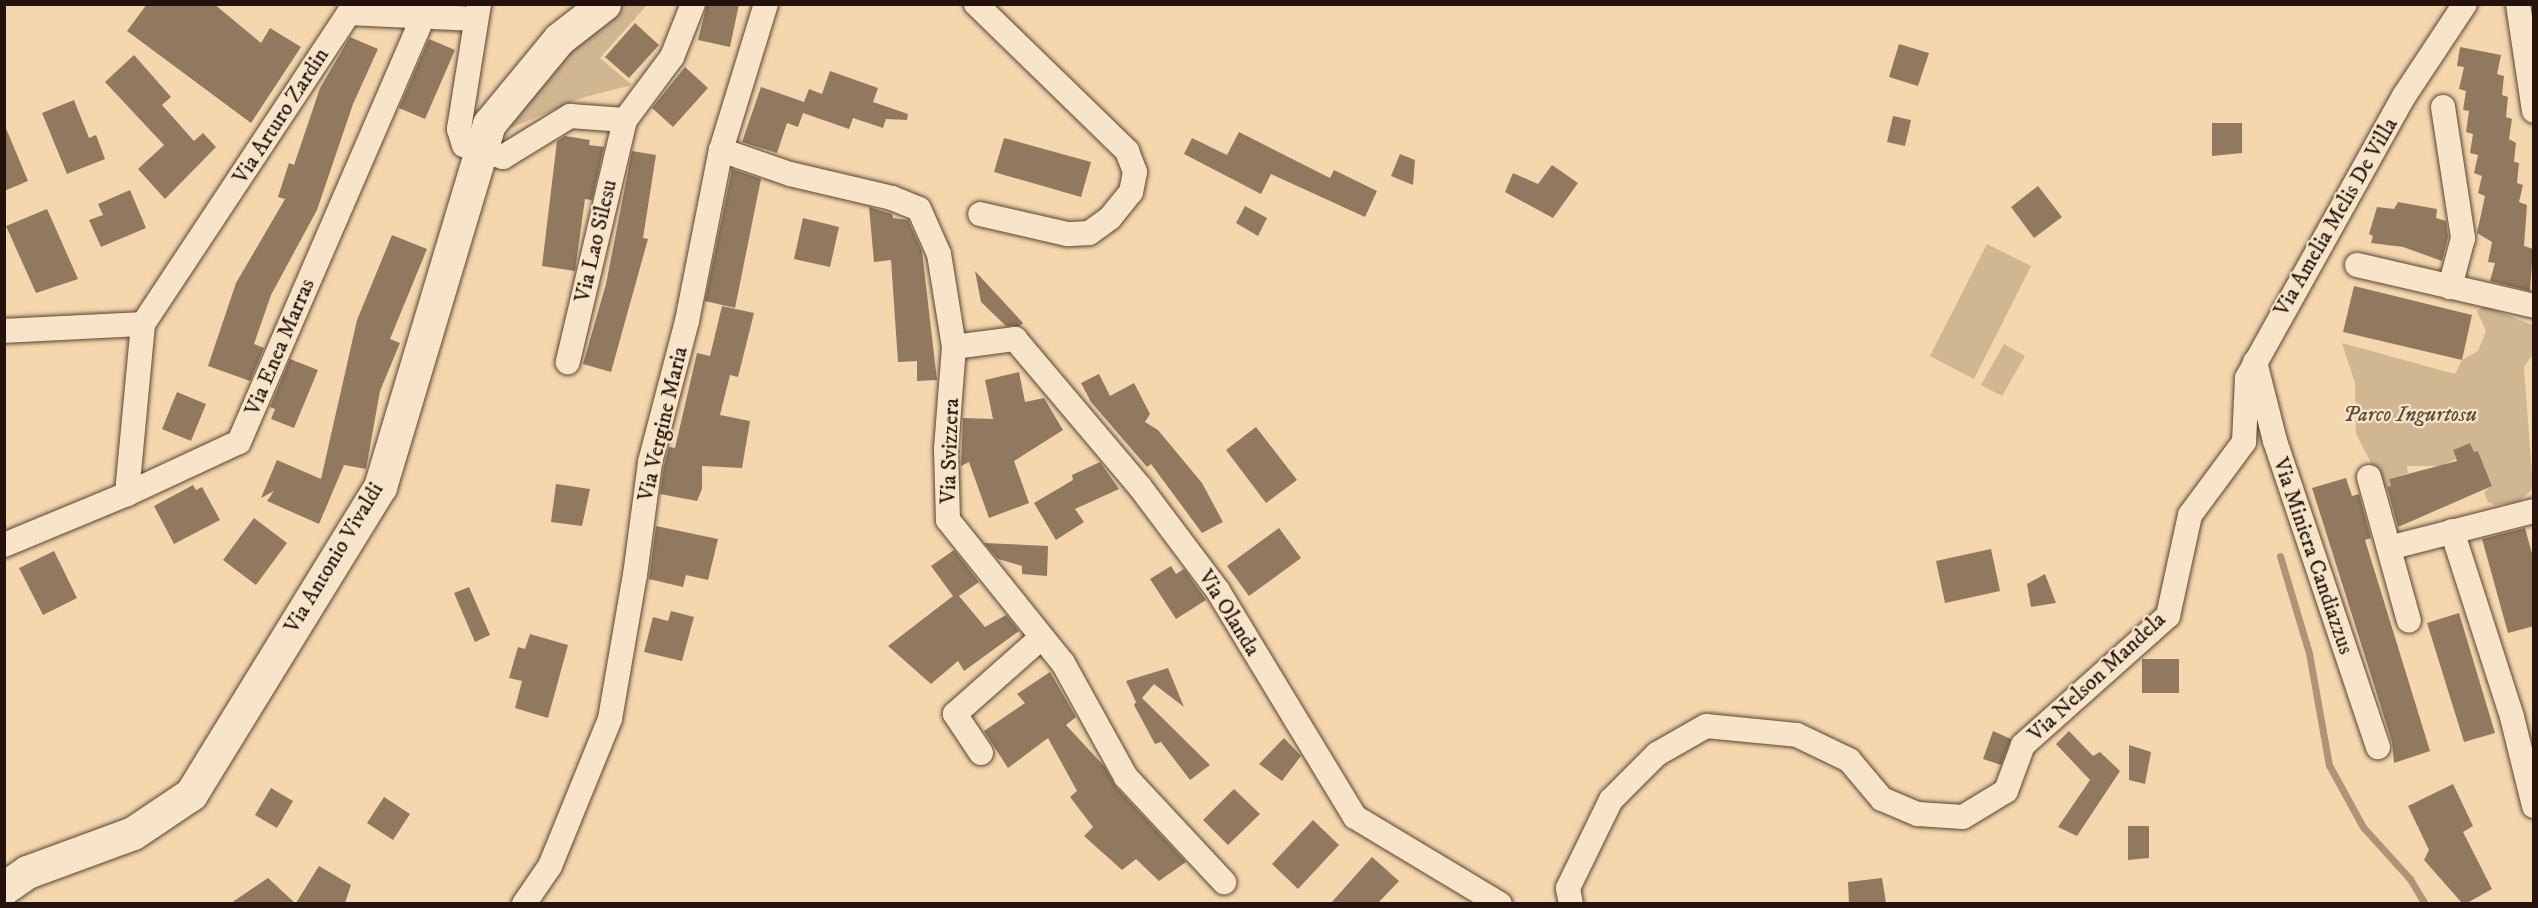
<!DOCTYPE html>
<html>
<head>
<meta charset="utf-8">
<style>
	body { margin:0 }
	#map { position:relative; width:2538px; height:908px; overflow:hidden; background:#f4d7ac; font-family:"IM FELL DW Pica",serif }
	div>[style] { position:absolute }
	.green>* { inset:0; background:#d0b691 }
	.stream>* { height:7px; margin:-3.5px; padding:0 3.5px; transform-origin:3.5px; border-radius:3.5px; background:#ad9476 }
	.building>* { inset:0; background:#90795f }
	.roads { filter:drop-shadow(0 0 2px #574434) drop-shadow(0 0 2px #574434) }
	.minor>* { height:24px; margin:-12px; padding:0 12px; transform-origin:12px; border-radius:12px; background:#f8e5c9 }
	.secondary>* { height:33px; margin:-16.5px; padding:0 16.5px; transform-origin:16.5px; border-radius:16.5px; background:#f8e5c9 }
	span { translate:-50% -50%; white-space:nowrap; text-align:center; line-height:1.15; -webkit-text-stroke:4.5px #f8e5c9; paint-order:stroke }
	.street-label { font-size:22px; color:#23130c }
	.park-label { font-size:22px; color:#604c3b; font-style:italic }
	.frame { position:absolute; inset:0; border:6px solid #23130c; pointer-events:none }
</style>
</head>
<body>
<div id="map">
	<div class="green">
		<i style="clip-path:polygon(612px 5px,647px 5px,600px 58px,632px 85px,581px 98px,511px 128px,509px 107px)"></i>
		<i style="clip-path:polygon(1987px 244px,2031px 266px,1974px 379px,1930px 356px)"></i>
		<i style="clip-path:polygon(2484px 306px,2533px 325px,2533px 354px,2524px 367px,2533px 488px,2520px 501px,2495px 505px,2488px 502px,2484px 492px,2492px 485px,2478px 451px,2474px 452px,2470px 443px,2453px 450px,2456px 459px,2441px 466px,2407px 466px,2408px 473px,2389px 479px,2391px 486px,2384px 488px,2356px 434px,2355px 383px,2342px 343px,2455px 374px,2462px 360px,2478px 351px,2486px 331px,2477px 311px)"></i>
		<i style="clip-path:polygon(2004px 344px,2025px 356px,2002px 396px,1981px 385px)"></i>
	</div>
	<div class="stream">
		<i style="left:2280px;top:556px;width:101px;rotate:73.4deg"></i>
		<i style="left:2309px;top:653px;width:114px;rotate:79.9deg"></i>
		<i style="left:2329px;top:765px;width:71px;rotate:61.3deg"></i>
		<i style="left:2363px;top:827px;width:70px;rotate:47.9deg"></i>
		<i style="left:2410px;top:879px;width:29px;rotate:59deg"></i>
	</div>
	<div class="building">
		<i style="clip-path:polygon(147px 4px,214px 4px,261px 43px,270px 28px,301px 47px,251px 123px,127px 31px)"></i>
		<i style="clip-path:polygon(707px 4px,739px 4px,730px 47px,698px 40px)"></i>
		<i style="clip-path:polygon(635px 23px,659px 45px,629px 78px,605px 57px)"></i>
		<i style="clip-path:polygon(350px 37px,378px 49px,353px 104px,317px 210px,271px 295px,254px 344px,264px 348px,250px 381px,208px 366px,236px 283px,285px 199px,278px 197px,289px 163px,294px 165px,320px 88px)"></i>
		<i style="clip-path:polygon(429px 39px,455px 50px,425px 119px,399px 108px)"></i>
		<i style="clip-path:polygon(1899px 44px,1929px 53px,1918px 86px,1889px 77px)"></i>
		<i style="clip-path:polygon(2460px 47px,2501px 55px,2497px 74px,2504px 76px,2502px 95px,2508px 97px,2506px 117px,2512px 119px,2509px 139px,2516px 143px,2514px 162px,2519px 163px,2517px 183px,2523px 185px,2519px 202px,2527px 205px,2524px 246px,2533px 249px,2530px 291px,2490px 281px,2495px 263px,2488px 262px,2492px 242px,2477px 233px,2485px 196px,2478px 193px,2482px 176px,2474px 173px,2478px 155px,2470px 153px,2473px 134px,2466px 132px,2469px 111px,2463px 110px,2466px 91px,2459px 89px,2464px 67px,2457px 66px)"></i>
		<i style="clip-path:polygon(134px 55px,171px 97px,162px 105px,194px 141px,203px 133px,216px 147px,165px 199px,138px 169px,164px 145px,105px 82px)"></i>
		<i style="clip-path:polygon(685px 67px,708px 88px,673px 127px,652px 108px)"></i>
		<i style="clip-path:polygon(830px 71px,878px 88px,873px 102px,908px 114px,907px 120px,886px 119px,883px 128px,853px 118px,849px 129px,803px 113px,798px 127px,787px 123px,777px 153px,742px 142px,761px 87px,804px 102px,809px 89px,822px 94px)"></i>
		<i style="clip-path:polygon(74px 100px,89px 138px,96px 135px,105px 159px,67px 174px,42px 113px)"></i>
		<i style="clip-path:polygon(1893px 116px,1911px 120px,1905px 146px,1887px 142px)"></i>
		<i style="clip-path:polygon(2212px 123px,2242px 123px,2242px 153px,2212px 156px)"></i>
		<i style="clip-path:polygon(5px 126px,28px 181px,4px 191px)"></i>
		<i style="clip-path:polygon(1239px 132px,1330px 178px,1334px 170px,1377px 191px,1365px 217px,1271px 174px,1261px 194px,1184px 154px,1192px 138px,1227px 155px)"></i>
		<i style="clip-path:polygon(565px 136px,590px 140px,589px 145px,604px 147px,592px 200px,585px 199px,575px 271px,542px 266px,557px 141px)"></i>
		<i style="clip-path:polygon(1004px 138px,1091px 162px,1081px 197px,994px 172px)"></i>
		<i style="clip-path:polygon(632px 151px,656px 155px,643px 238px,648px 239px,611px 372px,583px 364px,606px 284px)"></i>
		<i style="clip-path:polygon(1400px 154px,1415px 160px,1413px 185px,1391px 176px)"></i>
		<i style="clip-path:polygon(1552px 165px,1578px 183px,1553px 218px,1505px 192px,1513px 173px,1538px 184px)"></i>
		<i style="clip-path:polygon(732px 169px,761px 179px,735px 308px,705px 301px)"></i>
		<i style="clip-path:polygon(2038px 186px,2062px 217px,2034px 238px,2011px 207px)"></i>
		<i style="clip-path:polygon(130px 190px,146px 228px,101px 247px,89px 220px,103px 215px,98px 204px)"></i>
		<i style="clip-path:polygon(2398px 202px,2437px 209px,2436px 218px,2446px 221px,2448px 237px,2442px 261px,2403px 247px,2371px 243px,2373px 236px,2369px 234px,2377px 207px,2394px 209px)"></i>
		<i style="clip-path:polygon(1245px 206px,1267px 218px,1258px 236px,1236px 223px)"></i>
		<i style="clip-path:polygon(869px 207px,892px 214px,893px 218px,908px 220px,922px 251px,937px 380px,917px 381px,917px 361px,898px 362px,891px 260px,874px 262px)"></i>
		<i style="clip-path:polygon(47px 209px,78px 279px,36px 293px,6px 226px)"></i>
		<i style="clip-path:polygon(803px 218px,839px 227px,830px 267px,794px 259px)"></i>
		<i style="clip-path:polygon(392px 235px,427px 249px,390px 339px,400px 343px,380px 391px,366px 469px,344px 465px,319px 524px,267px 501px,274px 491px,261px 498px,277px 460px,321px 479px,357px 320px)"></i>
		<i style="clip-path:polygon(975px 271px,1023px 323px,1020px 326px,1006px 326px,981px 302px)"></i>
		<i style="clip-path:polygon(2354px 286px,2472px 315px,2462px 360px,2343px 332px)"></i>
		<i style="clip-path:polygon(722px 306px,754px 313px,738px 377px,730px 375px,720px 415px,750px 421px,742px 468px,702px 466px,702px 489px,697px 501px,660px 494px,664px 465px,669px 447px,675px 448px,697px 353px,710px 356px)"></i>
		<i style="clip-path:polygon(290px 359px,318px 370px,294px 428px,271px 419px,275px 409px,270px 407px)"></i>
		<i style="clip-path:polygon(1019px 372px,1025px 402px,1044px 398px,1063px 430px,1014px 461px,1029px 503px,989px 518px,969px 462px,961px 466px,963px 418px,993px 419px,985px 380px)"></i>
		<i style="clip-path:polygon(1099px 374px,1110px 396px,1134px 383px,1150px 414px,1145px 422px,1158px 430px,1202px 483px,1223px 522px,1202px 533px,1151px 464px,1147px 467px,1091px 402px,1081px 383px)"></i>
		<i style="clip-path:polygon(177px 392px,206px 404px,191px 441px,162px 429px)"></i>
		<i style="clip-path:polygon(1256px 427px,1297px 480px,1266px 503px,1226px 450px)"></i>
		<i style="clip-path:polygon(2470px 443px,2474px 452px,2478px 451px,2492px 486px,2398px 527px,2387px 487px,2391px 486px,2389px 479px,2457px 461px,2453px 450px)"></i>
		<i style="clip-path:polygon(1100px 462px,1119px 489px,1075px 509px,1084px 522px,1056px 540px,1034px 503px,1073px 480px,1072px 475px)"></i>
		<i style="clip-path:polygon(2346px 478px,2352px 496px,2359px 494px,2371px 538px,2365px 540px,2430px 751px,2394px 763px,2392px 742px,2312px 488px)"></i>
		<i style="clip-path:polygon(556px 484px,590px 489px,582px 526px,551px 522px)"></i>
		<i style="clip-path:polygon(193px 485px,196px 490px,202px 487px,220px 520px,174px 544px,154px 506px)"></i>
		<i style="clip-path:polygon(254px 518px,287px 543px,256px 585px,223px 560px)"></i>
		<i style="clip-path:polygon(656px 526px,718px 539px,708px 580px,686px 575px,683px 587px,649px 579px)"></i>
		<i style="clip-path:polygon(1279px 528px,1301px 558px,1249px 596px,1227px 566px)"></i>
		<i style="clip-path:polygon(2525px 528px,2534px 561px,2534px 626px,2508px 633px,2482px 539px)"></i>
		<i style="clip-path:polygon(984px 543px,1048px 546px,1047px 576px,1022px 574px,1022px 566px,998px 559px)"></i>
		<i style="clip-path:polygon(1991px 549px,2000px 591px,1945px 603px,1936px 561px)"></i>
		<i style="clip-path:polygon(954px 550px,979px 582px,959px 596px,985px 627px,1006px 615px,1019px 631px,964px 671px,958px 661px,931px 684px,888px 646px,953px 596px,931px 566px)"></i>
		<i style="clip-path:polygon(54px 551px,77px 598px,43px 615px,19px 568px)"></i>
		<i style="clip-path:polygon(1171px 566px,1176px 574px,1184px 569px,1206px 600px,1176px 619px,1150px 579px)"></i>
		<i style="clip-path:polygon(2045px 574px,2056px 603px,2031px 607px,2027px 584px)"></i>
		<i style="clip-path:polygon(469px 587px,490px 635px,475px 642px,454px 593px)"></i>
		<i style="clip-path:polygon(671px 611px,694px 617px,682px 661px,644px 652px,653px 617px,668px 621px)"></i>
		<i style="clip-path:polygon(2459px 613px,2495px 733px,2464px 742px,2427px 623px)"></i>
		<i style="clip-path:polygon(530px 634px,568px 645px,548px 718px,515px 708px,522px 681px,509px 678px,518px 647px,525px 649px)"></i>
		<i style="clip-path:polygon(2142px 659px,2179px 659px,2179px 693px,2142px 693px)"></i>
		<i style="clip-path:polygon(1168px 668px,1184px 707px,1154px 684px,1142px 698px,1210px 765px,1190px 780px,1161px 742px,1155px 744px,1134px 705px,1136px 702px,1126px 681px)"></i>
		<i style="clip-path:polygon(1050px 672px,1076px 717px,1066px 725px,1104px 766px,1116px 787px,1186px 862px,1159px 881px,1136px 859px,1122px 870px,1084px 836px,1093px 827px,1070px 797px,1077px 791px,1048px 738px,1008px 768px,984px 731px,1025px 703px,1017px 694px)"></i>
		<i style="clip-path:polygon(1993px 731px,2011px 739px,2001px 765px,1983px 759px)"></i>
		<i style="clip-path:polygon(2069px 731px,2093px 756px,2100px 752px,2120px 771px,2077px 836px,2058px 827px,2090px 780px,2056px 744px)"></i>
		<i style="clip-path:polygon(1284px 738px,1301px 756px,1282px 781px,1259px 764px)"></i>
		<i style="clip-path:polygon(2129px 745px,2151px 752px,2145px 784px,2129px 780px)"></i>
		<i style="clip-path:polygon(2453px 784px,2473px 826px,2463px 832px,2492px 889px,2467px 903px,2462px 903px,2424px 860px,2429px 850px,2408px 806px)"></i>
		<i style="clip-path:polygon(271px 788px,293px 801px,277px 828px,255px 815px)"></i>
		<i style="clip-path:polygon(1234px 789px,1260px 814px,1228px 845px,1203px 820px)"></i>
		<i style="clip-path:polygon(384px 797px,410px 814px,393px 840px,367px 823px)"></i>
		<i style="clip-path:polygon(1313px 820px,1339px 845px,1298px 889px,1272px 864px)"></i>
		<i style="clip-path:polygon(2128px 826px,2149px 826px,2149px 858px,2128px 860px)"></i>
		<i style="clip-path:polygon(1372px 857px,1399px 881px,1378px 903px,1331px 903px)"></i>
		<i style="clip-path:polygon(319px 866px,351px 885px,345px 903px,296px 903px)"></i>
		<i style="clip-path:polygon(268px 878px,295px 903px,231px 903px)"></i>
		<i style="clip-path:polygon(1882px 878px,1886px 903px,1849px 903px,1848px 882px)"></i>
	</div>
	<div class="roads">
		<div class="minor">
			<i style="left:479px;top:4px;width:127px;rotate:99.1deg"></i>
			<i style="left:459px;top:129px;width:17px;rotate:73deg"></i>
			<i style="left:464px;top:145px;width:41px;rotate:17.1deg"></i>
			<i style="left:503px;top:157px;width:79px;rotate:-31.5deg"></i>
			<i style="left:570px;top:116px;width:55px;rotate:4.2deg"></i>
			<i style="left:625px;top:120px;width:249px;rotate:103.3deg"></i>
			<i style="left:976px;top:4px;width:211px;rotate:44.2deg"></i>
			<i style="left:1127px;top:151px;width:22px;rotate:69deg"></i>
			<i style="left:1135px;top:172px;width:20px;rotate:101deg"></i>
			<i style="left:1131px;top:192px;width:33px;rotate:129deg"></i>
			<i style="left:1110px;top:218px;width:26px;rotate:144deg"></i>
			<i style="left:1089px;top:233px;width:22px;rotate:177deg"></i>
			<i style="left:1067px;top:234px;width:89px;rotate:-167.1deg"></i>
			<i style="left:2518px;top:4px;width:108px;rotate:81.5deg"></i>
			<i style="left:2443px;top:107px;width:133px;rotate:81.3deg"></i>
			<i style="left:2463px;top:238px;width:51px;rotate:104.9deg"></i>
			<i style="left:625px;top:120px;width:79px;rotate:-53.3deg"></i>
			<i style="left:672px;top:57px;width:57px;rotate:-68.4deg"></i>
			<i style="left:721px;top:150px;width:73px;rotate:19.2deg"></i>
			<i style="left:790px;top:174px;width:105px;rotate:13.2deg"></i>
			<i style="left:892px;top:198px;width:29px;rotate:22deg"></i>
			<i style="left:919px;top:209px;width:49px;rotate:66deg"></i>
			<i style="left:939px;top:254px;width:94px;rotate:80.8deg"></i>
			<i style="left:954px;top:347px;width:102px;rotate:94.5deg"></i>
			<i style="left:946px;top:449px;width:71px;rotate:88.4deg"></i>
			<i style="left:948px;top:520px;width:184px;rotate:51.2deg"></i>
			<i style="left:1063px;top:663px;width:130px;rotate:61.1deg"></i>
			<i style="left:1126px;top:777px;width:144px;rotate:47deg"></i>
			<i style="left:2357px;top:265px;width:182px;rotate:13deg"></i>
			<i style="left:143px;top:324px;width:373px;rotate:-56.5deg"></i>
			<i style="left:349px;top:13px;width:126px;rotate:2.7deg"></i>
			<i style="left:4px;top:331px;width:139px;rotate:-2.9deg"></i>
			<i style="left:143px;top:324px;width:171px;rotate:95.4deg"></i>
			<i style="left:954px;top:347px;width:62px;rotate:-7.5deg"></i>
			<i style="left:1015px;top:339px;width:194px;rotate:49.8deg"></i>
			<i style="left:1140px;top:487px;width:130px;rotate:53.1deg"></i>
			<i style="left:1218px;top:591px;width:264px;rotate:58.8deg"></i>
			<i style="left:1355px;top:817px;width:169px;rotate:31deg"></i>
			<i style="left:2255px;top:362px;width:81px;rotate:75.8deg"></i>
			<i style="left:2275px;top:441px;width:323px;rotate:71.4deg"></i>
			<i style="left:2369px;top:477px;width:149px;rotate:74.5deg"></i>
			<i style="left:2452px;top:531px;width:195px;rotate:72.1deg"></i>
			<i style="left:2512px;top:717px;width:92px;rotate:76.1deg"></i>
			<i style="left:4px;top:545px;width:133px;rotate:-22.5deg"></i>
			<i style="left:127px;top:494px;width:123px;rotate:-24.9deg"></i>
			<i style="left:239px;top:442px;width:464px;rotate:-66.6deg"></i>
			<i style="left:2389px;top:548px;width:150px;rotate:-14.3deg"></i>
			<i style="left:981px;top:753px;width:47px;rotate:-123.7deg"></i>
			<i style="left:955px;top:714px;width:115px;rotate:-41.5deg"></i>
			<i style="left:524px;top:904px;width:46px;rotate:-55.6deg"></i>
			<i style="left:550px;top:866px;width:159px;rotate:-67.8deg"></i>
			<i style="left:610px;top:719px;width:146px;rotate:-80.2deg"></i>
			<i style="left:635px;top:575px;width:114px;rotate:-82.4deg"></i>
			<i style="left:650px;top:462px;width:146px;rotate:-75.3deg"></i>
			<i style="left:687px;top:321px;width:174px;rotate:-78.8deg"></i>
			<i style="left:721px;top:150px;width:153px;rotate:-72.9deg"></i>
			<i style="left:1571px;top:904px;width:16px;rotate:-101deg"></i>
			<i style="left:1568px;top:888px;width:98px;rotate:-64deg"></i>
			<i style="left:1611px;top:800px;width:65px;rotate:-45deg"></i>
			<i style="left:1657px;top:754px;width:56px;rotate:-29.7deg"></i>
			<i style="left:1706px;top:726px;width:91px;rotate:5.6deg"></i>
			<i style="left:1797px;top:735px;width:58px;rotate:25.7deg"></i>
			<i style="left:1849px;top:760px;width:51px;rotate:49.8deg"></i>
			<i style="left:1882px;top:799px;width:39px;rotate:23deg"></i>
			<i style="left:1918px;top:814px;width:45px;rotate:3.8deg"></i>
			<i style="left:1963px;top:817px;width:50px;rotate:-31.2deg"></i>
			<i style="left:2006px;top:791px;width:49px;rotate:-69.7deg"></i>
			<i style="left:2023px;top:745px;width:194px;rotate:-41.7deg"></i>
			<i style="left:2168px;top:616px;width:103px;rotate:-77.7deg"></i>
			<i style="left:2190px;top:515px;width:91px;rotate:-53.5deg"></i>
			<i style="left:2244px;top:442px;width:64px;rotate:-87.3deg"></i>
			<i style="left:2247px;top:378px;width:323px;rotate:-60.9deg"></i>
			<i style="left:2404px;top:96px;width:110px;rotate:-56.5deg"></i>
		</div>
		<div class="secondary">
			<i style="left:4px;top:888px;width:28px;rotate:-35deg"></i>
			<i style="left:27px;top:872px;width:113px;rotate:-20.2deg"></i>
			<i style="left:133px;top:833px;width:70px;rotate:-33.9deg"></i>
			<i style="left:191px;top:794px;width:361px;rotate:-58.4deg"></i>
			<i style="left:380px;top:487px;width:379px;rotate:-73.3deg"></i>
			<i style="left:489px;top:124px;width:110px;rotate:-50.5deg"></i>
			<i style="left:559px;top:39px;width:57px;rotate:-37.9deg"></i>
		</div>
	</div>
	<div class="street-label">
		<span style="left:281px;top:116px;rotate:-57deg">Via Arturo Zardin</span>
		<span style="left:2336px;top:217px;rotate:-60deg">Via Amelia Melis De Villa</span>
		<span style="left:596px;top:241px;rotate:-77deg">Via Lao Silesu</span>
		<span style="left:280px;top:347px;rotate:-67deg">Via Enea Marras</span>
		<span style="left:663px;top:424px;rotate:-77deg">Via Vergine Maria</span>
		<span style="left:950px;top:451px;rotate:-88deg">Via Svizzera</span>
		<span style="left:2313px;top:556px;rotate:71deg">Via Miniera Candiazzus</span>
		<span style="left:334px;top:558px;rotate:-59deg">Via Antonio Vivaldi</span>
		<span style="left:1229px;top:613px;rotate:58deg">Via Olanda</span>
		<span style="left:2097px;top:677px;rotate:-43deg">Via Nelson Mandela</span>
	</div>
	<div class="park-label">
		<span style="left:2410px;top:415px">Parco Ingurtosu</span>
	</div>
	<div class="frame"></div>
</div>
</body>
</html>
